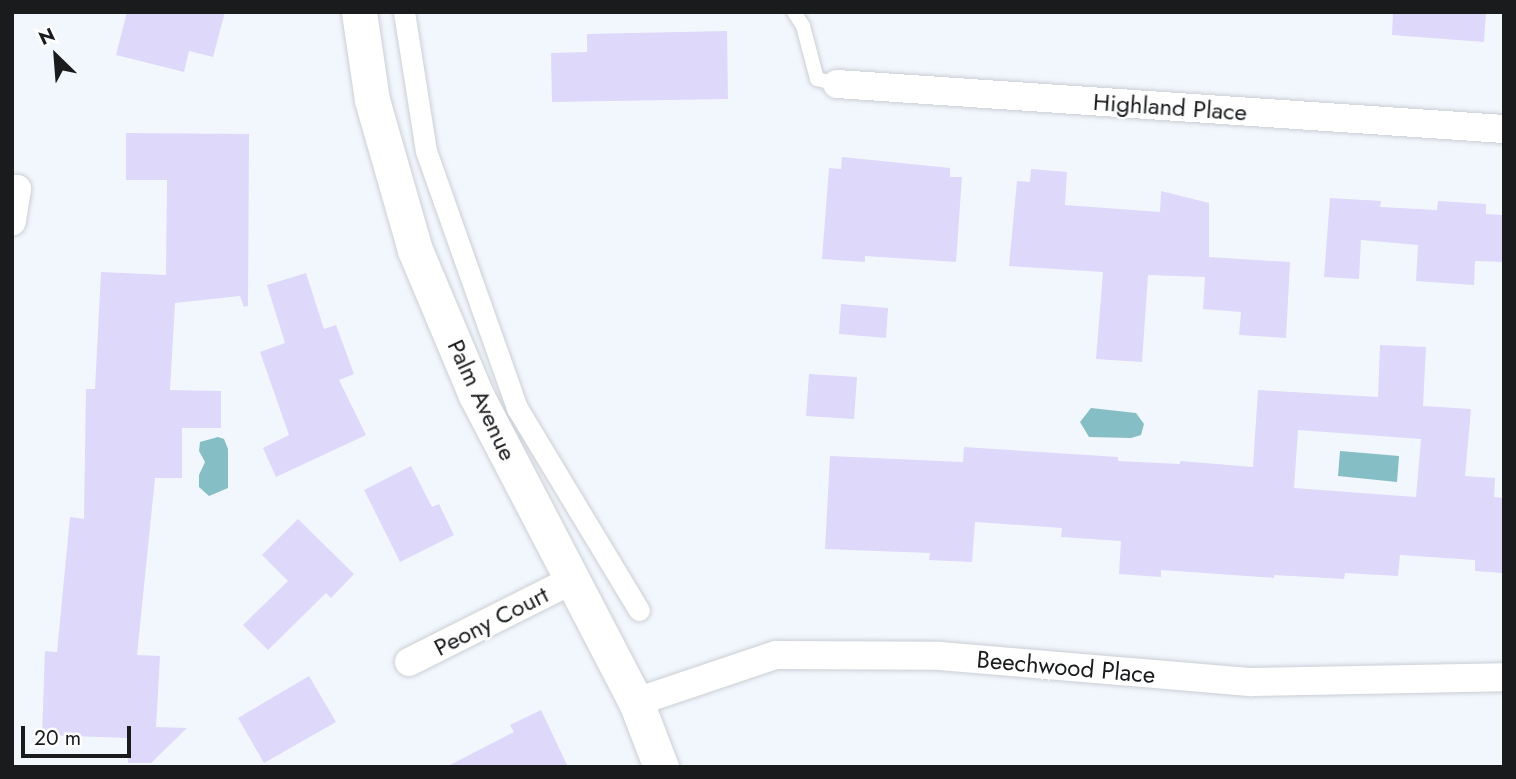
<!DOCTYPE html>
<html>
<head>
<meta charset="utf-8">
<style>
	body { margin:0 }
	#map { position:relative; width:1516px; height:779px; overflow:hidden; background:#f2f7fd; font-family:Jost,sans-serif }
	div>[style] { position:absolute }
	.water>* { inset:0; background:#85bec4 }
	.building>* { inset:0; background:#ded8fa }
	.roads { filter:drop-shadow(0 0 2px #cacfd4) drop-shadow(0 0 2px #cacfd4) }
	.service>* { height:14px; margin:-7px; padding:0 7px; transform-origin:7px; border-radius:7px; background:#fff }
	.pedestrian>* { height:21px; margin:-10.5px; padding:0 10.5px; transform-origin:10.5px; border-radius:10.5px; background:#fff }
	.minor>* { height:28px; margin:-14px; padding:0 14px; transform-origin:14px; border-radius:14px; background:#fff }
	.tertiary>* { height:35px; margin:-17.5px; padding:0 17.5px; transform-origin:17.5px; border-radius:17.5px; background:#fff }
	span { translate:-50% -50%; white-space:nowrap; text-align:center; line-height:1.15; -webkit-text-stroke:5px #fff; paint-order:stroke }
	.street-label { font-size:24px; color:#191b1d }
	.frame { position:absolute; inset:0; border:14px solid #191b1d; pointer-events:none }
	.north { position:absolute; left:21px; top:21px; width:70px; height:70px; -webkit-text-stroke:5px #fff; paint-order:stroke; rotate:335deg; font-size:19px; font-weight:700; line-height:28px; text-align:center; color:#191b1d }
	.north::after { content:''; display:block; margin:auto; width:24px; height:32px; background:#191b1d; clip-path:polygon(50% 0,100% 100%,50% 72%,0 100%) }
	.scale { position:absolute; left:21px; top:726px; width:110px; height:32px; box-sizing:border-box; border:4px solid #191b1d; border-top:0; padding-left:9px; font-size:21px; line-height:24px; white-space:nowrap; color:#191b1d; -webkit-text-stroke:5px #fff; paint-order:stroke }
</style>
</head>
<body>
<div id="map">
	<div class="water">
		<i style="clip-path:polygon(1091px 408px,1136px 413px,1144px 424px,1141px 435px,1131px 438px,1089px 437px,1080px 422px)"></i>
		<i style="clip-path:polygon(218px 437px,224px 439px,228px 449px,228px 488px,209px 496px,199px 487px,199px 475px,205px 462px,199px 451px,200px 442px)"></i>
		<i style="clip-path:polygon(1340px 451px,1399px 456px,1397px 482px,1338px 476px)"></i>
	</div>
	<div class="building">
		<i style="clip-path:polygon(127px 12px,225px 12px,213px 57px,189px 51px,184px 72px,116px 55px)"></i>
		<i style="clip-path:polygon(1393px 12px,1486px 12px,1484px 42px,1392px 35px)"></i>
		<i style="clip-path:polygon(727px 31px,728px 99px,552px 102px,551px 53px,587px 52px,587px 34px)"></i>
		<i style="clip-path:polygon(126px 133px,249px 134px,248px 306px,244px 307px,240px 296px,175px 303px,170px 390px,221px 391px,221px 428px,182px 428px,182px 478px,155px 478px,137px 655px,160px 656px,156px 727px,187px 728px,151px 763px,128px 763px,129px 738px,42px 735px,45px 651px,57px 652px,70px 517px,84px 519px,86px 389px,95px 389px,101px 272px,166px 275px,167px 180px,126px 180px)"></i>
		<i style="clip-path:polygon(842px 157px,950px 168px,950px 177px,962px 177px,956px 262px,865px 256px,865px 262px,822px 259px,829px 168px,841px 169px)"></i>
		<i style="clip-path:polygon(1031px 169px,1067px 172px,1065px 205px,1160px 212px,1161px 191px,1209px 203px,1209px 257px,1290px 262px,1286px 338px,1239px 335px,1241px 312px,1203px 309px,1205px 277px,1148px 275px,1142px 362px,1096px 359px,1103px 272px,1009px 266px,1017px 181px,1030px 182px)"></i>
		<i style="clip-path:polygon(1330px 198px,1381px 201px,1380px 207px,1437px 210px,1438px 201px,1486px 204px,1486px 214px,1504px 215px,1504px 262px,1475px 261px,1474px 285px,1416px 281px,1418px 245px,1361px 240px,1359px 279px,1324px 277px)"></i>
		<i style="clip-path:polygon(306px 273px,324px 329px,336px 325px,354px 374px,339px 380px,366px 435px,276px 477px,263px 448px,289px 435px,260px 352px,285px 343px,267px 285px)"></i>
		<i style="clip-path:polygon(841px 304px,888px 308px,886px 338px,839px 334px)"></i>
		<i style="clip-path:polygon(evenodd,1380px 345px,1426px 347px,1423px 406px,1471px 409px,1465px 476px,1495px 478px,1494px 497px,1504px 498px,1504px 573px,1475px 571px,1475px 560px,1400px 555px,1398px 576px,1345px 573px,1344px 579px,1274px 575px,1274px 578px,1161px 570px,1161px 577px,1119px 574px,1121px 541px,1061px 537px,1062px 528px,975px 522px,972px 562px,929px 560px,930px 553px,825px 549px,830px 456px,963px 462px,964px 447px,1118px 457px,1118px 461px,1180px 464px,1180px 461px,1253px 467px,1258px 390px,1378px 397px,1380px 345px,1298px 430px,1421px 439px,1416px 497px,1294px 488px,1298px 430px)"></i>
		<i style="clip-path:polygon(809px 374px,857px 377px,854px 419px,806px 416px)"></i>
		<i style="clip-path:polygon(411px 466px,432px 507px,439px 504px,454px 535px,400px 562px,364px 490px)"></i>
		<i style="clip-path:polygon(298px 519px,354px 574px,331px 598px,326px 593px,268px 650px,243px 625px,288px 581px,262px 555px)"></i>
		<i style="clip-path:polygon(309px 676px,336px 722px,264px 763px,238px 718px)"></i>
		<i style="clip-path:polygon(541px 710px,568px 767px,446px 767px,514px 732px,510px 725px)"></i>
	</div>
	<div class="roads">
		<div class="service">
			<i style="left:794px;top:12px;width:17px;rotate:57deg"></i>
			<i style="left:803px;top:26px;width:55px;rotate:75.2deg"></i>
			<i style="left:817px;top:79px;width:21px;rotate:14deg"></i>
		</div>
		<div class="pedestrian">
			<i style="left:404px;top:12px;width:141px;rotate:81deg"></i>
			<i style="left:426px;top:151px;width:273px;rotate:70.5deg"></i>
			<i style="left:517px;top:408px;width:236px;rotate:58.9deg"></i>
		</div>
		<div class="minor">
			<i style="left:837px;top:84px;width:669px;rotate:3.86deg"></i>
			<i style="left:12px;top:189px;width:5px"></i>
			<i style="left:17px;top:189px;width:33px;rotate:99deg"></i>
			<i style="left:409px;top:662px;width:182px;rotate:-26.7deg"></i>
			<i style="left:636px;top:702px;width:148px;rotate:-18.6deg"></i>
			<i style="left:776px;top:655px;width:164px;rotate:0.3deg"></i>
			<i style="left:940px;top:656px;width:313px;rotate:4.8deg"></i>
			<i style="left:1252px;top:682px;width:252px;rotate:-1.1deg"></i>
		</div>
		<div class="tertiary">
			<i style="left:359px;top:12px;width:89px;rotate:81.6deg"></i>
			<i style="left:372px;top:100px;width:156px;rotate:74deg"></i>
			<i style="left:415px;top:250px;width:157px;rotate:67.2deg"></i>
			<i style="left:476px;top:395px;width:346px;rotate:62.5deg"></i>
			<i style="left:636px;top:702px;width:70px;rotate:69deg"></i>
		</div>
	</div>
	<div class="street-label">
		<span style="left:1170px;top:107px;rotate:4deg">Highland Place</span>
		<span style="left:482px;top:400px;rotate:65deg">Palm Avenue</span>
		<span style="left:491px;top:621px;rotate:-27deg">Peony Court</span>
		<span style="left:1066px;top:667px;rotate:5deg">Beechwood Place</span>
	</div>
	<div class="frame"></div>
	<div class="north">N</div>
	<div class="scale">20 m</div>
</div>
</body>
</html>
